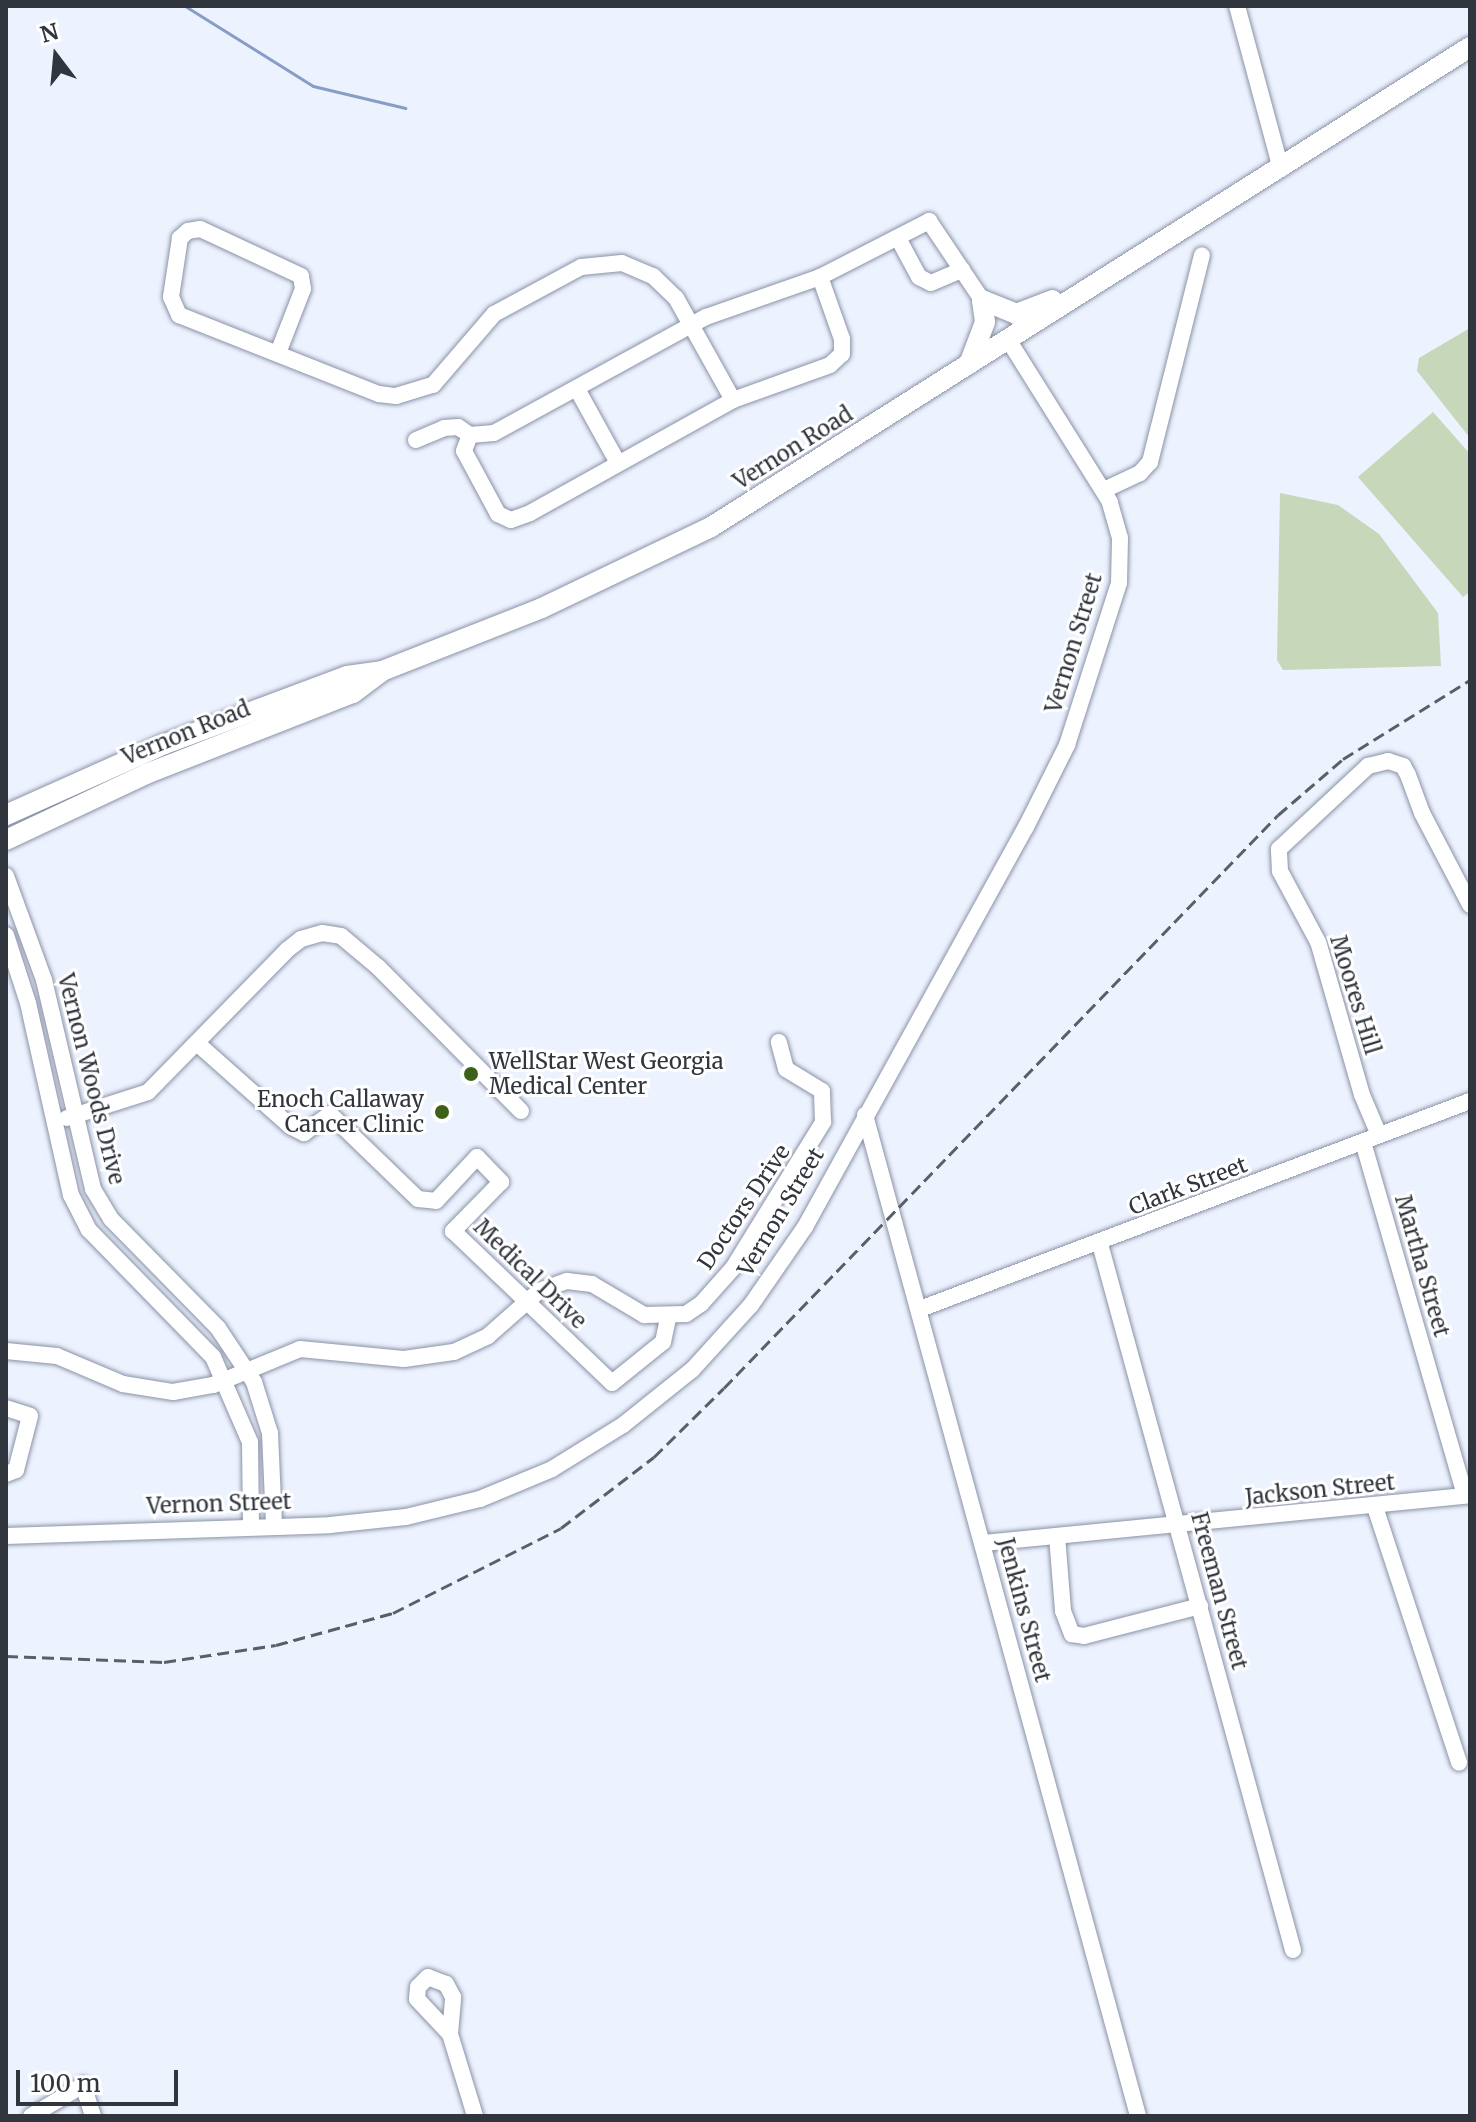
<!DOCTYPE html>
<html>
<head>
<meta charset="utf-8">
<style>
	body { margin:0 }
	#map { position:relative; width:1476px; height:2122px; overflow:hidden; background:#ecf2fe; font-family:Merriweather,serif }
	div>[style] { position:absolute }
	.green>* { inset:0; background:#c6d7ba }
	.stream>* { height:3px; margin:-1.5px; padding:0 1.5px; transform-origin:1.5px; border-radius:1.5px; background:#889cc7 }
	.roads { filter:drop-shadow(0 0 2px #8a92a5) drop-shadow(0 0 2px #8a92a5) }
	.minor>* { height:16px; margin:-8px; padding:0 8px; transform-origin:8px; border-radius:8px; background:#fff }
	.major>* { height:20px; margin:-10px; padding:0 10px; transform-origin:10px; border-radius:10px; background:#fff }
	.rail>* { height:3px; margin-top:-1.5px; transform-origin:0; background:repeating-linear-gradient(90deg,#5a5e67 0 12px,transparent 0 18px) }
	.dots>* { width:22px; height:22px; translate:-50% -50%; box-sizing:border-box; border:4px solid #fff; border-radius:50% }
	span { translate:-50% -50%; white-space:nowrap; text-align:center; line-height:1.15; -webkit-text-stroke:6px #fff; paint-order:stroke }
	.street-label { font-size:22px; color:#31353d }
	.poi-label { font-size:22px; color:#31353d }
	.left { translate:0 -50%; text-align:left }
	.right { translate:-100% -50%; text-align:right }
	.frame { position:absolute; inset:0; border:8px solid #31353d; pointer-events:none }
	.north { position:absolute; left:16px; top:16px; width:80px; height:80px; -webkit-text-stroke:6px #fff; paint-order:stroke; rotate:344deg; font-size:22px; font-weight:700; line-height:32px; text-align:center; color:#31353d }
	.north::after { content:''; display:block; margin:auto; width:28px; height:36px; background:#31353d; clip-path:polygon(50% 0,100% 100%,50% 72%,0 100%) }
	.scale { position:absolute; left:16px; top:2070px; width:162px; height:36px; box-sizing:border-box; border:4px solid #31353d; border-top:0; padding-left:10px; font-size:24px; line-height:28px; white-space:nowrap; color:#31353d; -webkit-text-stroke:6px #fff; paint-order:stroke }
</style>
</head>
<body>
<div id="map">
	<div class="green">
		<i style="clip-path:polygon(1470px 328px,1470px 438px,1417px 371px,1419px 358px)"></i>
		<i style="clip-path:polygon(1433px 412px,1470px 454px,1470px 592px,1463px 597px,1358px 477px)"></i>
		<i style="clip-path:polygon(1280px 493px,1338px 505px,1379px 534px,1438px 613px,1441px 666px,1283px 670px,1277px 660px)"></i>
	</div>
	<div class="stream">
		<i style="left:185px;top:6px;width:151px;rotate:32deg"></i>
		<i style="left:313px;top:86px;width:95px;rotate:13.4deg"></i>
	</div>
	<div class="roads">
		<div class="minor">
			<i style="left:1237px;top:6px;width:169px;rotate:74.9deg"></i>
			<i style="left:898px;top:238px;width:44px;rotate:61.7deg"></i>
			<i style="left:919px;top:277px;width:13px;rotate:27deg"></i>
			<i style="left:931px;top:283px;width:34px;rotate:-23deg"></i>
			<i style="left:278px;top:353px;width:69px;rotate:-68.7deg"></i>
			<i style="left:303px;top:289px;width:13px;rotate:-99deg"></i>
			<i style="left:301px;top:276px;width:111px;rotate:-155deg"></i>
			<i style="left:200px;top:229px;width:12px;rotate:171deg"></i>
			<i style="left:188px;top:231px;width:11px;rotate:139deg"></i>
			<i style="left:180px;top:238px;width:60px;rotate:98.7deg"></i>
			<i style="left:171px;top:297px;width:20px;rotate:66deg"></i>
			<i style="left:179px;top:315px;width:215px;rotate:21.6deg"></i>
			<i style="left:379px;top:394px;width:17px;rotate:7deg"></i>
			<i style="left:396px;top:396px;width:39px;rotate:-17deg"></i>
			<i style="left:433px;top:385px;width:94px;rotate:-49.3deg"></i>
			<i style="left:494px;top:314px;width:99px;rotate:-28.4deg"></i>
			<i style="left:581px;top:267px;width:41px;rotate:-5.6deg"></i>
			<i style="left:622px;top:263px;width:34px;rotate:23deg"></i>
			<i style="left:653px;top:276px;width:32px;rotate:44deg"></i>
			<i style="left:676px;top:298px;width:117px;rotate:60.8deg"></i>
			<i style="left:577px;top:389px;width:85px;rotate:61deg"></i>
			<i style="left:470px;top:435px;width:17px;rotate:111deg"></i>
			<i style="left:464px;top:451px;width:72px;rotate:61.6deg"></i>
			<i style="left:498px;top:514px;width:14px;rotate:25deg"></i>
			<i style="left:511px;top:520px;width:20px;rotate:-20deg"></i>
			<i style="left:530px;top:513px;width:232px;rotate:-29.1deg"></i>
			<i style="left:733px;top:400px;width:103px;rotate:-19.8deg"></i>
			<i style="left:830px;top:365px;width:16px;rotate:-43deg"></i>
			<i style="left:842px;top:354px;width:15px;rotate:-90deg"></i>
			<i style="left:842px;top:339px;width:66px;rotate:-109.5deg"></i>
			<i style="left:416px;top:440px;width:30px;rotate:-23deg"></i>
			<i style="left:444px;top:428px;width:14px;rotate:-4deg"></i>
			<i style="left:458px;top:427px;width:14px;rotate:34deg"></i>
			<i style="left:470px;top:435px;width:24px;rotate:-5deg"></i>
			<i style="left:494px;top:433px;width:242px;rotate:-28.7deg"></i>
			<i style="left:706px;top:317px;width:121px;rotate:-19.3deg"></i>
			<i style="left:820px;top:277px;width:123px;rotate:-27.2deg"></i>
			<i style="left:929px;top:221px;width:95px;rotate:56.1deg"></i>
			<i style="left:1104px;top:490px;width:40px;rotate:-25deg"></i>
			<i style="left:1140px;top:473px;width:15px;rotate:-48deg"></i>
			<i style="left:1150px;top:462px;width:213px;rotate:-75.9deg"></i>
			<i style="left:6px;top:876px;width:111px;rotate:69.9deg"></i>
			<i style="left:44px;top:980px;width:215px;rotate:76.8deg"></i>
			<i style="left:93px;top:1189px;width:35px;rotate:59deg"></i>
			<i style="left:111px;top:1219px;width:153px;rotate:45.5deg"></i>
			<i style="left:218px;top:1328px;width:65px;rotate:56.3deg"></i>
			<i style="left:254px;top:1382px;width:53px;rotate:72.6deg"></i>
			<i style="left:270px;top:1433px;width:92px;rotate:87.5deg"></i>
			<i style="left:6px;top:935px;width:71px;rotate:72.1deg"></i>
			<i style="left:28px;top:1003px;width:197px;rotate:77.4deg"></i>
			<i style="left:71px;top:1195px;width:39px;rotate:63deg"></i>
			<i style="left:89px;top:1230px;width:177px;rotate:45.7deg"></i>
			<i style="left:213px;top:1357px;width:93px;rotate:66.5deg"></i>
			<i style="left:250px;top:1442px;width:84px;rotate:89.3deg"></i>
			<i style="left:198px;top:1044px;width:123px;rotate:41.7deg"></i>
			<i style="left:290px;top:1126px;width:16px;rotate:27deg"></i>
			<i style="left:304px;top:1133px;width:32px;rotate:-36deg"></i>
			<i style="left:330px;top:1114px;width:122px;rotate:44deg"></i>
			<i style="left:418px;top:1199px;width:18px;rotate:6deg"></i>
			<i style="left:436px;top:1201px;width:60px;rotate:-47deg"></i>
			<i style="left:477px;top:1157px;width:35px;rotate:46deg"></i>
			<i style="left:501px;top:1182px;width:69px;rotate:134.4deg"></i>
			<i style="left:453px;top:1231px;width:220px;rotate:43.7deg"></i>
			<i style="left:612px;top:1383px;width:65px;rotate:-38.8deg"></i>
			<i style="left:663px;top:1342px;width:25px;rotate:-78deg"></i>
			<i style="left:865px;top:1115px;width:1038px;rotate:74.74deg"></i>
			<i style="left:67px;top:1118px;width:85px;rotate:-17.8deg"></i>
			<i style="left:148px;top:1092px;width:199px;rotate:-45.6deg"></i>
			<i style="left:287px;top:950px;width:18px;rotate:-38deg"></i>
			<i style="left:301px;top:939px;width:22px;rotate:-16deg"></i>
			<i style="left:322px;top:933px;width:19px;rotate:9deg"></i>
			<i style="left:341px;top:936px;width:48px;rotate:40deg"></i>
			<i style="left:378px;top:967px;width:203px;rotate:45.2deg"></i>
			<i style="left:1379px;top:1135px;width:43px;rotate:-113deg"></i>
			<i style="left:1362px;top:1095px;width:159px;rotate:-106deg"></i>
			<i style="left:1318px;top:942px;width:81px;rotate:-118.2deg"></i>
			<i style="left:1280px;top:871px;width:22px;rotate:-93deg"></i>
			<i style="left:1279px;top:849px;width:122px;rotate:-43deg"></i>
			<i style="left:1368px;top:766px;width:21px;rotate:-14deg"></i>
			<i style="left:1388px;top:761px;width:16px;rotate:18deg"></i>
			<i style="left:1403px;top:766px;width:10px;rotate:61deg"></i>
			<i style="left:1408px;top:775px;width:40px;rotate:69.8deg"></i>
			<i style="left:1422px;top:813px;width:104px;rotate:62.4deg"></i>
			<i style="left:1363px;top:1142px;width:367px;rotate:73.9deg"></i>
			<i style="left:1100px;top:1244px;width:732px;rotate:74.71deg"></i>
			<i style="left:920px;top:1309px;width:588px;rotate:-20.72deg"></i>
			<i style="left:6px;top:1351px;width:51px;rotate:5.6deg"></i>
			<i style="left:57px;top:1356px;width:72px;rotate:23deg"></i>
			<i style="left:123px;top:1384px;width:51px;rotate:9.1deg"></i>
			<i style="left:173px;top:1392px;width:41px;rotate:-9.9deg"></i>
			<i style="left:213px;top:1385px;width:94px;rotate:-22.5deg"></i>
			<i style="left:300px;top:1349px;width:104px;rotate:5.5deg"></i>
			<i style="left:404px;top:1359px;width:50px;rotate:-8deg"></i>
			<i style="left:454px;top:1352px;width:38px;rotate:-25deg"></i>
			<i style="left:488px;top:1336px;width:68px;rotate:-41.4deg"></i>
			<i style="left:539px;top:1291px;width:30px;rotate:-20deg"></i>
			<i style="left:567px;top:1281px;width:25px;rotate:7deg"></i>
			<i style="left:592px;top:1284px;width:61px;rotate:30.8deg"></i>
			<i style="left:644px;top:1315px;width:42px;rotate:-1.4deg"></i>
			<i style="left:686px;top:1314px;width:18px;rotate:-34deg"></i>
			<i style="left:701px;top:1304px;width:48px;rotate:-48.4deg"></i>
			<i style="left:733px;top:1268px;width:172px;rotate:-58.3deg"></i>
			<i style="left:823px;top:1122px;width:31px;rotate:-92deg"></i>
			<i style="left:822px;top:1091px;width:42px;rotate:-148.6deg"></i>
			<i style="left:786px;top:1069px;width:28px;rotate:-105deg"></i>
			<i style="left:6px;top:1408px;width:25px;rotate:18deg"></i>
			<i style="left:30px;top:1416px;width:56px;rotate:104.5deg"></i>
			<i style="left:16px;top:1470px;width:11px;rotate:158deg"></i>
			<i style="left:1375px;top:1507px;width:269px;rotate:71.8deg"></i>
			<i style="left:6px;top:1536px;width:324px;rotate:-1.9deg"></i>
			<i style="left:330px;top:1525px;width:76px;rotate:-6deg"></i>
			<i style="left:406px;top:1517px;width:76px;rotate:-13.7deg"></i>
			<i style="left:480px;top:1499px;width:78px;rotate:-22.6deg"></i>
			<i style="left:552px;top:1469px;width:84px;rotate:-31.8deg"></i>
			<i style="left:623px;top:1425px;width:88px;rotate:-38.6deg"></i>
			<i style="left:692px;top:1370px;width:88px;rotate:-47.8deg"></i>
			<i style="left:751px;top:1305px;width:95px;rotate:-55.3deg"></i>
			<i style="left:805px;top:1227px;width:457px;rotate:-61.1deg"></i>
			<i style="left:1026px;top:827px;width:92px;rotate:-63.4deg"></i>
			<i style="left:1067px;top:745px;width:170px;rotate:-72.2deg"></i>
			<i style="left:1119px;top:583px;width:45px;rotate:-88.7deg"></i>
			<i style="left:1120px;top:538px;width:37px;rotate:-106deg"></i>
			<i style="left:1110px;top:502px;width:190px;rotate:-122.1deg"></i>
			<i style="left:1057px;top:1536px;width:75px;rotate:85.4deg"></i>
			<i style="left:1063px;top:1611px;width:25px;rotate:69deg"></i>
			<i style="left:1072px;top:1634px;width:12px;rotate:9deg"></i>
			<i style="left:1084px;top:1636px;width:120px;rotate:-14.5deg"></i>
			<i style="left:984px;top:1543px;width:488px;rotate:-5.6deg"></i>
			<i style="left:450px;top:2034px;width:37px;rotate:-85deg"></i>
			<i style="left:453px;top:1997px;width:15px;rotate:-118deg"></i>
			<i style="left:446px;top:1984px;width:19px;rotate:-159deg"></i>
			<i style="left:428px;top:1977px;width:14px;rotate:135deg"></i>
			<i style="left:418px;top:1987px;width:12px;rotate:95deg"></i>
			<i style="left:417px;top:1999px;width:48px;rotate:46.7deg"></i>
			<i style="left:450px;top:2034px;width:86px;rotate:73deg"></i>
			<i style="left:31px;top:2116px;width:61px;rotate:-30.8deg"></i>
			<i style="left:83px;top:2085px;width:33px;rotate:72deg"></i>
		</div>
		<div class="major">
			<i style="left:982px;top:300px;width:37px;rotate:22deg"></i>
			<i style="left:1016px;top:314px;width:39px;rotate:-21deg"></i>
			<i style="left:969px;top:364px;width:45px;rotate:-69.1deg"></i>
			<i style="left:985px;top:322px;width:22px;rotate:-98deg"></i>
			<i style="left:6px;top:815px;width:174px;rotate:-24.1deg"></i>
			<i style="left:165px;top:744px;width:194px;rotate:-20.5deg"></i>
			<i style="left:347px;top:676px;width:35px;rotate:-8deg"></i>
			<i style="left:382px;top:671px;width:172px;rotate:-21.5deg"></i>
			<i style="left:542px;top:608px;width:187px;rotate:-25.6deg"></i>
			<i style="left:711px;top:527px;width:898px;rotate:-32.31deg"></i>
			<i style="left:6px;top:840px;width:155px;rotate:-25.2deg"></i>
			<i style="left:146px;top:774px;width:222px;rotate:-21.4deg"></i>
			<i style="left:353px;top:693px;width:35px;rotate:-37deg"></i>
		</div>
	</div>
	<div class="rail">
		<i style="left:6px;top:1656px;width:158px;rotate:2.2deg"></i>
		<i style="left:164px;top:1662px;width:113px;rotate:-8.6deg"></i>
		<i style="left:276px;top:1645px;width:121px;rotate:-15.3deg"></i>
		<i style="left:393px;top:1613px;width:188px;rotate:-26.8deg"></i>
		<i style="left:561px;top:1528px;width:117px;rotate:-37.4deg"></i>
		<i style="left:654px;top:1457px;width:98px;rotate:-44.6deg"></i>
		<i style="left:724px;top:1388px;width:797px;rotate:-45.97deg"></i>
		<i style="left:1278px;top:815px;width:86px;rotate:-40.7deg"></i>
		<i style="left:1343px;top:759px;width:150px;rotate:-31.9deg"></i>
	</div>
	<div class="dots">
		<i style="left:471px;top:1074px;background:#3e6119"></i>
		<i style="left:442px;top:1112px;background:#3e6119"></i>
	</div>
	<div class="street-label">
		<span style="left:793px;top:448px;rotate:-32deg">Vernon Road</span>
		<span style="left:1074px;top:643px;rotate:-73deg">Vernon Street</span>
		<span style="left:186px;top:733px;rotate:-22deg">Vernon Road</span>
		<span style="left:1355px;top:995px;rotate:73deg">Moores Hill</span>
		<span style="left:91px;top:1079px;rotate:76deg">Vernon Woods Drive</span>
		<span style="left:1188px;top:1186px;rotate:-21deg">Clark Street</span>
		<span style="left:744px;top:1207px;rotate:-56deg">Doctors Drive</span>
		<span style="left:781px;top:1212px;rotate:-59deg">Vernon Street</span>
		<span style="left:1422px;top:1266px;rotate:74deg">Martha Street</span>
		<span style="left:530px;top:1274px;rotate:44deg">Medical Drive</span>
		<span style="left:1320px;top:1490px;rotate:-6deg">Jackson Street</span>
		<span style="left:219px;top:1504px;rotate:-2deg">Vernon Street</span>
		<span style="left:1219px;top:1591px;rotate:75deg">Freeman Street</span>
		<span style="left:1024px;top:1610px;rotate:75deg">Jenkins Street</span>
	</div>
	<div class="poi-label">
		<span class="left" style="left:489px;top:1074px">WellStar West Georgia<br>Medical Center</span>
		<span class="right" style="left:424px;top:1112px">Enoch Callaway<br>Cancer Clinic</span>
	</div>
	<div class="frame"></div>
	<div class="north">N</div>
	<div class="scale">100 m</div>
</div>
</body>
</html>
